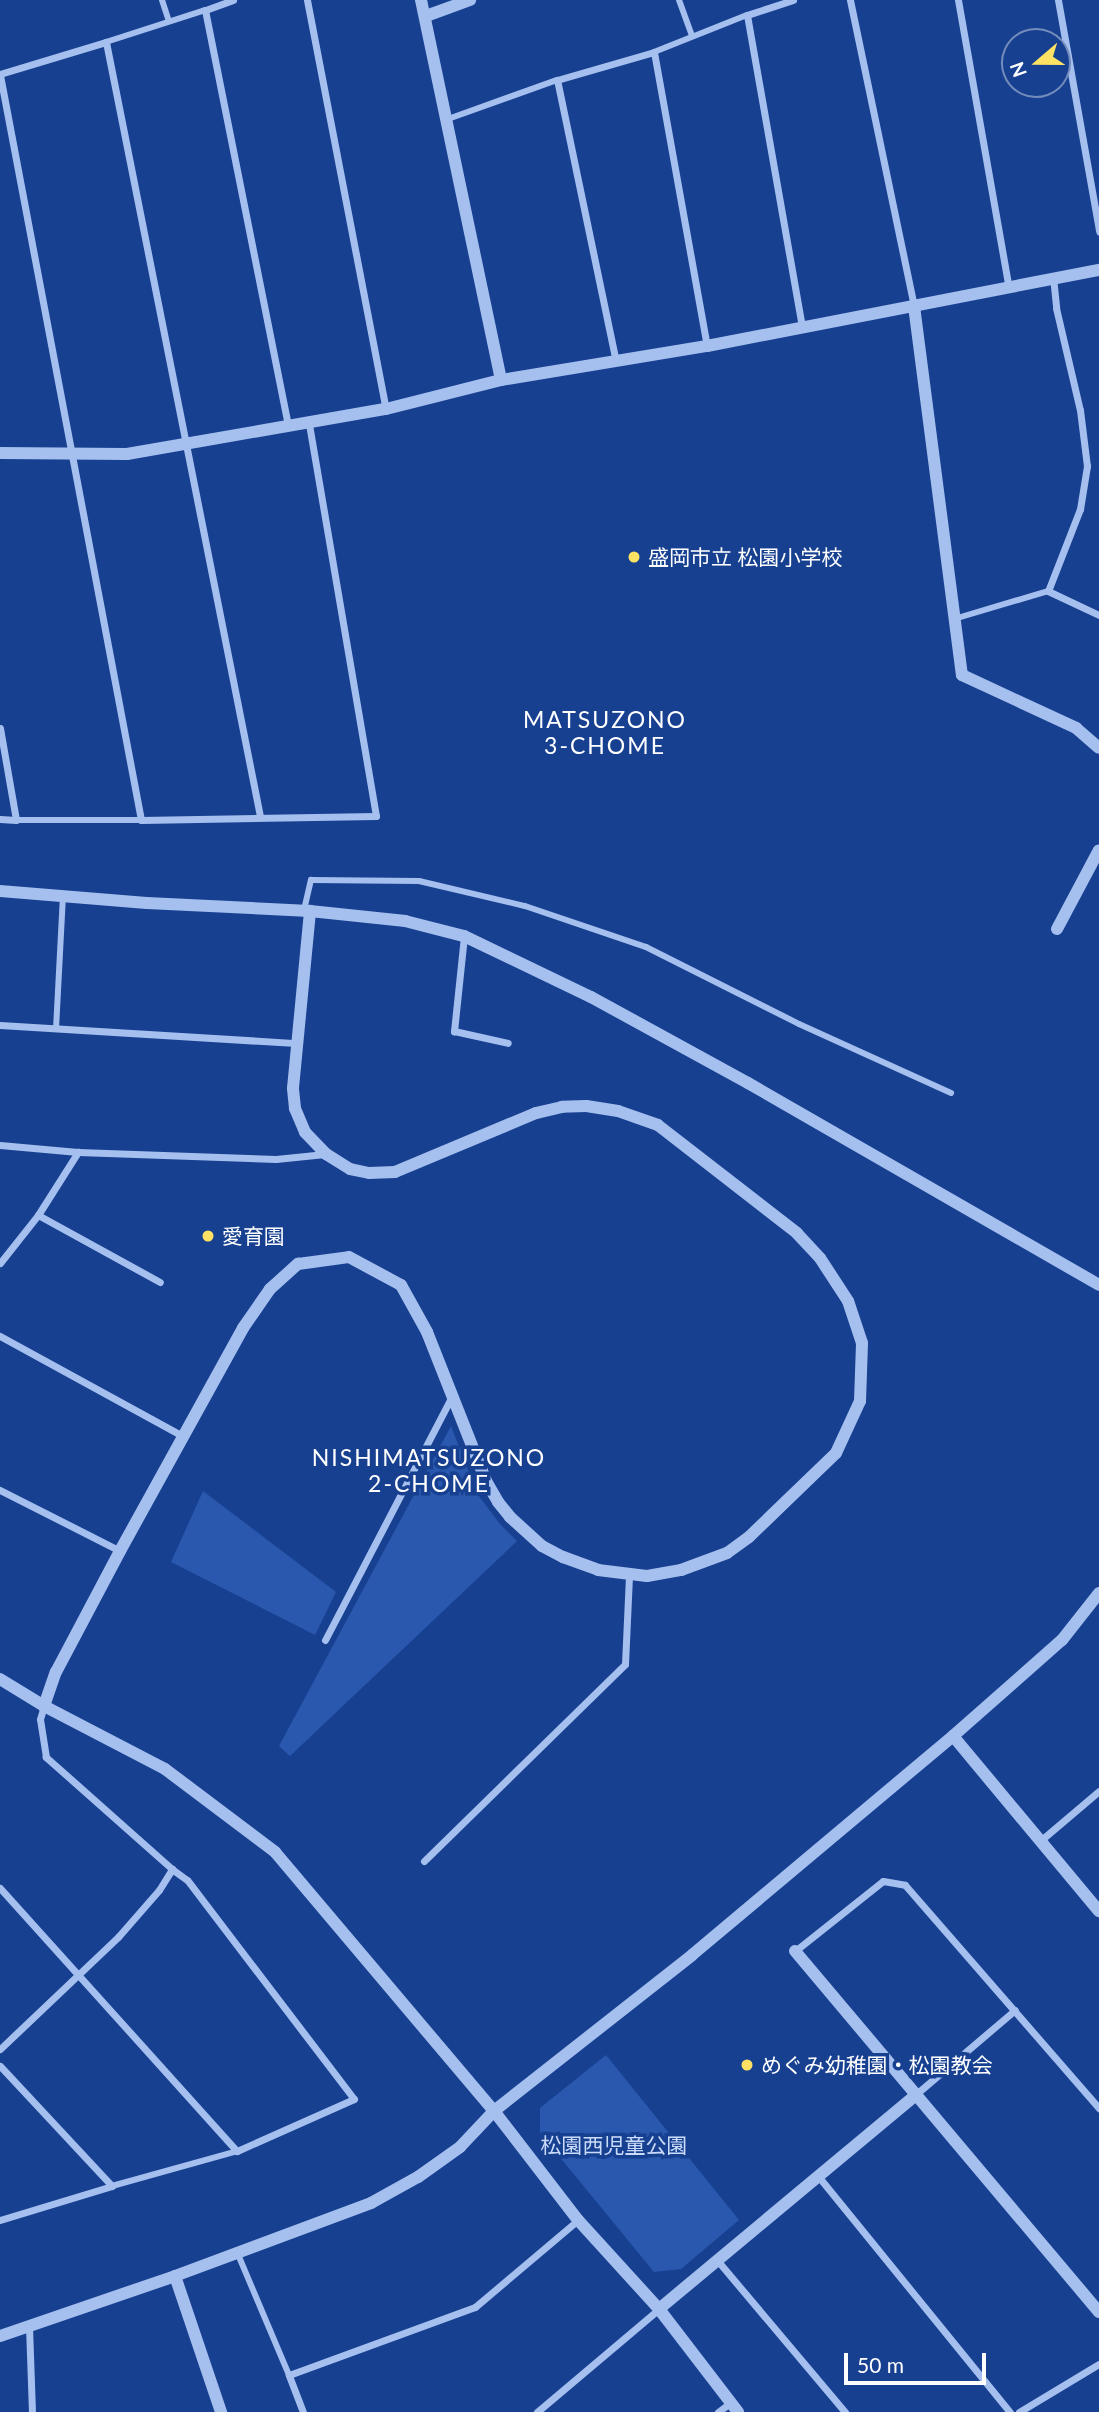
<!DOCTYPE html>
<html>
<head>
<meta charset="utf-8">
<style>
	body { margin:0 }
	#map { position:relative; width:1099px; height:2412px; overflow:hidden; background:#174090; font-family:Lato,"Noto Sans JP",sans-serif }
	div>[style] { position:absolute }
	.green>* { inset:0; background:#2a58ae }
	.pedestrian>* { height:6px; margin:-3px; padding:0 3px; transform-origin:3px; border-radius:3px; background:#a5bfef }
	.minor>* { height:7px; margin:-3.5px; padding:0 3.5px; transform-origin:3.5px; border-radius:3.5px; background:#a5bfef }
	.tertiary>* { height:12px; margin:-6px; padding:0 6px; transform-origin:6px; border-radius:6px; background:#a5bfef }
	.dots>* { width:19px; height:19px; translate:-50% -50%; box-sizing:border-box; border:4px solid #174090; border-radius:50% }
	span { translate:-50% -50%; white-space:nowrap; text-align:center; line-height:1.15; -webkit-text-stroke:7px #174090; paint-order:stroke }
	.poi-label { font-size:21px; color:#fff }
	.left { translate:0 -50%; text-align:left }
	.park-label { font-size:21px; color:#cbdcfb }
	.neighbourhood-label { font-size:23px; color:#fff; letter-spacing:2px }
	.north { position:absolute; left:1001px; top:28px; width:70px; height:70px; box-sizing:border-box; background:#174090; border:2px solid #748cbc; border-radius:50%; rotate:250deg; font-size:19px; font-weight:700; line-height:28px; text-align:center; color:#fff }
	.north::after { content:''; display:block; margin:auto; width:24px; height:32px; background:#ffe263; clip-path:polygon(50% 0,100% 100%,50% 72%,0 100%) }
	.scale { position:absolute; left:844px; top:2353px; width:142px; height:32px; box-sizing:border-box; border:4px solid #fff; border-top:0; padding-left:9px; font-size:21px; line-height:24px; white-space:nowrap; color:#fff; -webkit-text-stroke:5px #174090; paint-order:stroke }
</style>
</head>
<body>
<div id="map">
	<div class="green">
		<i style="clip-path:polygon(451px 1426px,478px 1495px,500px 1524px,517px 1541px,290px 1756px,279px 1746px)"></i>
		<i style="clip-path:polygon(203px 1491px,336px 1592px,315px 1635px,171px 1562px)"></i>
		<i style="clip-path:polygon(606px 2055px,739px 2220px,681px 2269px,654px 2272px,540px 2133px,540px 2108px)"></i>
	</div>
	<div class="pedestrian">
		<i style="left:162px;top:0;width:22px;rotate:72deg"></i>
		<i style="left:679px;top:0;width:38px;rotate:70deg"></i>
		<i style="left:106px;top:42px;width:104px;rotate:-17.9deg"></i>
		<i style="left:654px;top:52px;width:100px;rotate:-21.7deg"></i>
		<i style="left:448px;top:119px;width:116px;rotate:-19.7deg"></i>
		<i style="left:954px;top:619px;width:98px;rotate:-16.6deg"></i>
		<i style="left:16px;top:820px;width:125px"></i>
		<i style="left:304px;top:910px;width:31px;rotate:-77deg"></i>
		<i style="left:311px;top:880px;width:108px;rotate:0.5deg"></i>
		<i style="left:419px;top:881px;width:109px;rotate:13.3deg"></i>
		<i style="left:525px;top:906px;width:128px;rotate:18.7deg"></i>
		<i style="left:646px;top:947px;width:171px;rotate:26.7deg"></i>
		<i style="left:799px;top:1024px;width:167px;rotate:24.4deg"></i>
		<i style="left:56px;top:1029px;width:133px;rotate:-87deg"></i>
		<i style="left:112px;top:2186px;width:130px;rotate:-15.6deg"></i>
		<i style="left:237px;top:2252px;width:134px;rotate:67.1deg"></i>
	</div>
	<div class="minor">
		<i style="left:233px;top:0;width:30px;rotate:160deg"></i>
		<i style="left:205px;top:10px;width:423px;rotate:78.7deg"></i>
		<i style="left:307px;top:0;width:417px;rotate:79.1deg"></i>
		<i style="left:793px;top:0;width:48px;rotate:161.9deg"></i>
		<i style="left:747px;top:15px;width:316px;rotate:80deg"></i>
		<i style="left:850px;top:0;width:313px;rotate:78.2deg"></i>
		<i style="left:958px;top:0;width:293px;rotate:80deg"></i>
		<i style="left:1058px;top:0;width:235px;rotate:79.9deg"></i>
		<i style="left:0;top:74px;width:111px;rotate:-16.8deg"></i>
		<i style="left:106px;top:42px;width:789px;rotate:78.75deg"></i>
		<i style="left:0;top:75px;width:758px;rotate:79.28deg"></i>
		<i style="left:141px;top:820px;width:235px;rotate:-1deg"></i>
		<i style="left:376px;top:816px;width:400px;rotate:-99.7deg"></i>
		<i style="left:1053px;top:277px;width:31px;rotate:84deg"></i>
		<i style="left:1056px;top:308px;width:105px;rotate:76.8deg"></i>
		<i style="left:1080px;top:410px;width:56px;rotate:82.9deg"></i>
		<i style="left:1087px;top:466px;width:44px;rotate:99.2deg"></i>
		<i style="left:1080px;top:509px;width:88px;rotate:111.3deg"></i>
		<i style="left:1048px;top:591px;width:56px;rotate:25.2deg"></i>
		<i style="left:616px;top:362px;width:288px;rotate:-101.8deg"></i>
		<i style="left:557px;top:80px;width:101px;rotate:-16.1deg"></i>
		<i style="left:654px;top:52px;width:299px;rotate:79.8deg"></i>
		<i style="left:0;top:728px;width:93px;rotate:80.1deg"></i>
		<i style="left:16px;top:820px;width:16px;rotate:-176deg"></i>
		<i style="left:464px;top:936px;width:96px;rotate:96deg"></i>
		<i style="left:454px;top:1031px;width:55px;rotate:12.5deg"></i>
		<i style="left:0;top:1025px;width:297px;rotate:3.5deg"></i>
		<i style="left:0;top:1145px;width:78px;rotate:5.1deg"></i>
		<i style="left:78px;top:1152px;width:198px;rotate:2deg"></i>
		<i style="left:276px;top:1159px;width:49px;rotate:-5.8deg"></i>
		<i style="left:38px;top:1215px;width:139px;rotate:28.8deg"></i>
		<i style="left:0;top:1263px;width:61px;rotate:-51.6deg"></i>
		<i style="left:38px;top:1215px;width:75px;rotate:-57.6deg"></i>
		<i style="left:0;top:1336px;width:209px;rotate:28.7deg"></i>
		<i style="left:0;top:1490px;width:135px;rotate:26.9deg"></i>
		<i style="left:325px;top:1640px;width:275px;rotate:-62.5deg"></i>
		<i style="left:1040px;top:1841px;width:77px;rotate:-40.3deg"></i>
		<i style="left:424px;top:1861px;width:281px;rotate:-44.4deg"></i>
		<i style="left:625px;top:1664px;width:88px;rotate:-87.4deg"></i>
		<i style="left:0;top:1888px;width:354px;rotate:48deg"></i>
		<i style="left:237px;top:2151px;width:128px;rotate:-24deg"></i>
		<i style="left:354px;top:2099px;width:275px;rotate:-127.3deg"></i>
		<i style="left:187px;top:1880px;width:19px;rotate:-144deg"></i>
		<i style="left:795px;top:1951px;width:112px;rotate:-38.5deg"></i>
		<i style="left:883px;top:1881px;width:22px;rotate:10deg"></i>
		<i style="left:905px;top:1885px;width:296px;rotate:49deg"></i>
		<i style="left:0;top:2049px;width:163px;rotate:-43.5deg"></i>
		<i style="left:118px;top:1937px;width:62px;rotate:-48.9deg"></i>
		<i style="left:159px;top:1890px;width:25px;rotate:-58deg"></i>
		<i style="left:172px;top:1869px;width:169px;rotate:-138.4deg"></i>
		<i style="left:46px;top:1757px;width:38px;rotate:-99deg"></i>
		<i style="left:40px;top:1719px;width:14px;rotate:-73deg"></i>
		<i style="left:0;top:2066px;width:164px;rotate:47deg"></i>
		<i style="left:112px;top:2186px;width:117px;rotate:163.1deg"></i>
		<i style="left:915px;top:2095px;width:131px;rotate:-40.4deg"></i>
		<i style="left:818px;top:2176px;width:304px;rotate:50.9deg"></i>
		<i style="left:717px;top:2260px;width:199px;rotate:49.9deg"></i>
		<i style="left:29px;top:2326px;width:86px;rotate:88deg"></i>
		<i style="left:303px;top:2412px;width:40px;rotate:-111deg"></i>
		<i style="left:289px;top:2375px;width:198px;rotate:-20.1deg"></i>
		<i style="left:475px;top:2307px;width:135px;rotate:-40.2deg"></i>
		<i style="left:537px;top:2412px;width:160px;rotate:-40.2deg"></i>
		<i style="left:718px;top:2412px;width:15px;rotate:-37deg"></i>
		<i style="left:1019px;top:2412px;width:93px;rotate:-31deg"></i>
	</div>
	<div class="tertiary">
		<i style="left:421px;top:0;width:388px;rotate:78.1deg"></i>
		<i style="left:426px;top:16px;width:47px;rotate:-20deg"></i>
		<i style="left:914px;top:306px;width:372px;rotate:82.6deg"></i>
		<i style="left:962px;top:675px;width:126px;rotate:24.9deg"></i>
		<i style="left:1076px;top:728px;width:30px;rotate:41deg"></i>
		<i style="left:0;top:453px;width:127px;rotate:0.5deg"></i>
		<i style="left:127px;top:454px;width:263px;rotate:-9.9deg"></i>
		<i style="left:386px;top:409px;width:119px;rotate:-14.2deg"></i>
		<i style="left:501px;top:380px;width:209px;rotate:-9.4deg"></i>
		<i style="left:707px;top:346px;width:399px;rotate:-11deg"></i>
		<i style="left:0;top:891px;width:147px;rotate:4.7deg"></i>
		<i style="left:147px;top:903px;width:163px;rotate:2.8deg"></i>
		<i style="left:310px;top:911px;width:96px;rotate:6deg"></i>
		<i style="left:405px;top:921px;width:61px;rotate:14.3deg"></i>
		<i style="left:464px;top:936px;width:141px;rotate:25.7deg"></i>
		<i style="left:591px;top:997px;width:179px;rotate:28.7deg"></i>
		<i style="left:748px;top:1083px;width:405px;rotate:29.9deg"></i>
		<i style="left:1057px;top:929px;width:89px;rotate:-62deg"></i>
		<i style="left:0;top:1679px;width:52px;rotate:31.5deg"></i>
		<i style="left:44px;top:1706px;width:136px;rotate:27.5deg"></i>
		<i style="left:165px;top:1769px;width:138px;rotate:37deg"></i>
		<i style="left:275px;top:1852px;width:339px;rotate:49.8deg"></i>
		<i style="left:494px;top:2111px;width:138px;rotate:52.4deg"></i>
		<i style="left:578px;top:2220px;width:120px;rotate:47.7deg"></i>
		<i style="left:659px;top:2309px;width:130px;rotate:52.5deg"></i>
		<i style="left:44px;top:1706px;width:36px;rotate:-71deg"></i>
		<i style="left:56px;top:1672px;width:137px;rotate:-62.1deg"></i>
		<i style="left:120px;top:1551px;width:255px;rotate:-61.1deg"></i>
		<i style="left:243px;top:1328px;width:47px;rotate:-55.3deg"></i>
		<i style="left:270px;top:1289px;width:38px;rotate:-42deg"></i>
		<i style="left:298px;top:1264px;width:51px;rotate:-7.8deg"></i>
		<i style="left:349px;top:1257px;width:59px;rotate:28.3deg"></i>
		<i style="left:401px;top:1285px;width:54px;rotate:61deg"></i>
		<i style="left:427px;top:1332px;width:160px;rotate:68.4deg"></i>
		<i style="left:486px;top:1481px;width:24px;rotate:60deg"></i>
		<i style="left:498px;top:1502px;width:19px;rotate:51deg"></i>
		<i style="left:510px;top:1517px;width:43px;rotate:42.2deg"></i>
		<i style="left:542px;top:1546px;width:24px;rotate:28deg"></i>
		<i style="left:563px;top:1557px;width:37px;rotate:20deg"></i>
		<i style="left:598px;top:1570px;width:49px;rotate:7deg"></i>
		<i style="left:647px;top:1576px;width:35px;rotate:-10deg"></i>
		<i style="left:681px;top:1570px;width:49px;rotate:-20.3deg"></i>
		<i style="left:727px;top:1553px;width:27px;rotate:-36deg"></i>
		<i style="left:749px;top:1537px;width:121px;rotate:-44deg"></i>
		<i style="left:836px;top:1453px;width:57px;rotate:-65.2deg"></i>
		<i style="left:860px;top:1401px;width:58px;rotate:-88deg"></i>
		<i style="left:862px;top:1343px;width:44px;rotate:-108.4deg"></i>
		<i style="left:848px;top:1301px;width:51px;rotate:-123.1deg"></i>
		<i style="left:820px;top:1258px;width:34px;rotate:-133deg"></i>
		<i style="left:797px;top:1233px;width:176px;rotate:-142.2deg"></i>
		<i style="left:658px;top:1125px;width:42px;rotate:-160.7deg"></i>
		<i style="left:618px;top:1111px;width:32px;rotate:-171deg"></i>
		<i style="left:586px;top:1106px;width:24px;rotate:178deg"></i>
		<i style="left:562px;top:1107px;width:27px;rotate:167deg"></i>
		<i style="left:536px;top:1113px;width:153px;rotate:157.3deg"></i>
		<i style="left:395px;top:1172px;width:26px;rotate:178deg"></i>
		<i style="left:369px;top:1173px;width:19px;rotate:-168deg"></i>
		<i style="left:350px;top:1169px;width:28px;rotate:-148deg"></i>
		<i style="left:326px;top:1154px;width:30px;rotate:-134deg"></i>
		<i style="left:305px;top:1132px;width:26px;rotate:-113deg"></i>
		<i style="left:295px;top:1108px;width:20px;rotate:-96deg"></i>
		<i style="left:293px;top:1088px;width:178px;rotate:-84.5deg"></i>
		<i style="left:953px;top:1736px;width:228px;rotate:50.2deg"></i>
		<i style="left:795px;top:1951px;width:472px;rotate:49.9deg"></i>
		<i style="left:175px;top:2276px;width:144px;rotate:71.3deg"></i>
		<i style="left:659px;top:2309px;width:333px;rotate:-39.8deg"></i>
		<i style="left:0;top:2336px;width:185px;rotate:-18.9deg"></i>
		<i style="left:175px;top:2276px;width:209px;rotate:-20.4deg"></i>
		<i style="left:371px;top:2203px;width:54px;rotate:-29deg"></i>
		<i style="left:418px;top:2177px;width:52px;rotate:-35.5deg"></i>
		<i style="left:460px;top:2147px;width:50px;rotate:-46.6deg"></i>
		<i style="left:494px;top:2111px;width:252px;rotate:-38.2deg"></i>
		<i style="left:692px;top:1955px;width:341px;rotate:-40deg"></i>
		<i style="left:953px;top:1736px;width:145px;rotate:-41.4deg"></i>
		<i style="left:1062px;top:1640px;width:60px;rotate:-51.8deg"></i>
	</div>
	<div class="dots">
		<i style="left:634px;top:557px;background:#ffe263"></i>
		<i style="left:208px;top:1236px;background:#ffe263"></i>
		<i style="left:747px;top:2065px;background:#ffe263"></i>
	</div>
	<div class="poi-label">
		<span class="left" style="left:648px;top:557px">盛岡市立 松園小学校</span>
		<span class="left" style="left:222px;top:1236px">愛育園</span>
		<span class="left" style="left:761px;top:2065px">めぐみ幼稚園・松園教会</span>
	</div>
	<div class="park-label">
		<span style="left:614px;top:2145px">松園西児童公園</span>
	</div>
	<div class="neighbourhood-label">
		<span style="left:605px;top:732px">MATSUZONO<br>3-CHOME</span>
		<span style="left:429px;top:1470px">NISHIMATSUZONO<br>2-CHOME</span>
	</div>
	<div class="north">N</div>
	<div class="scale">50 m</div>
</div>
</body>
</html>
